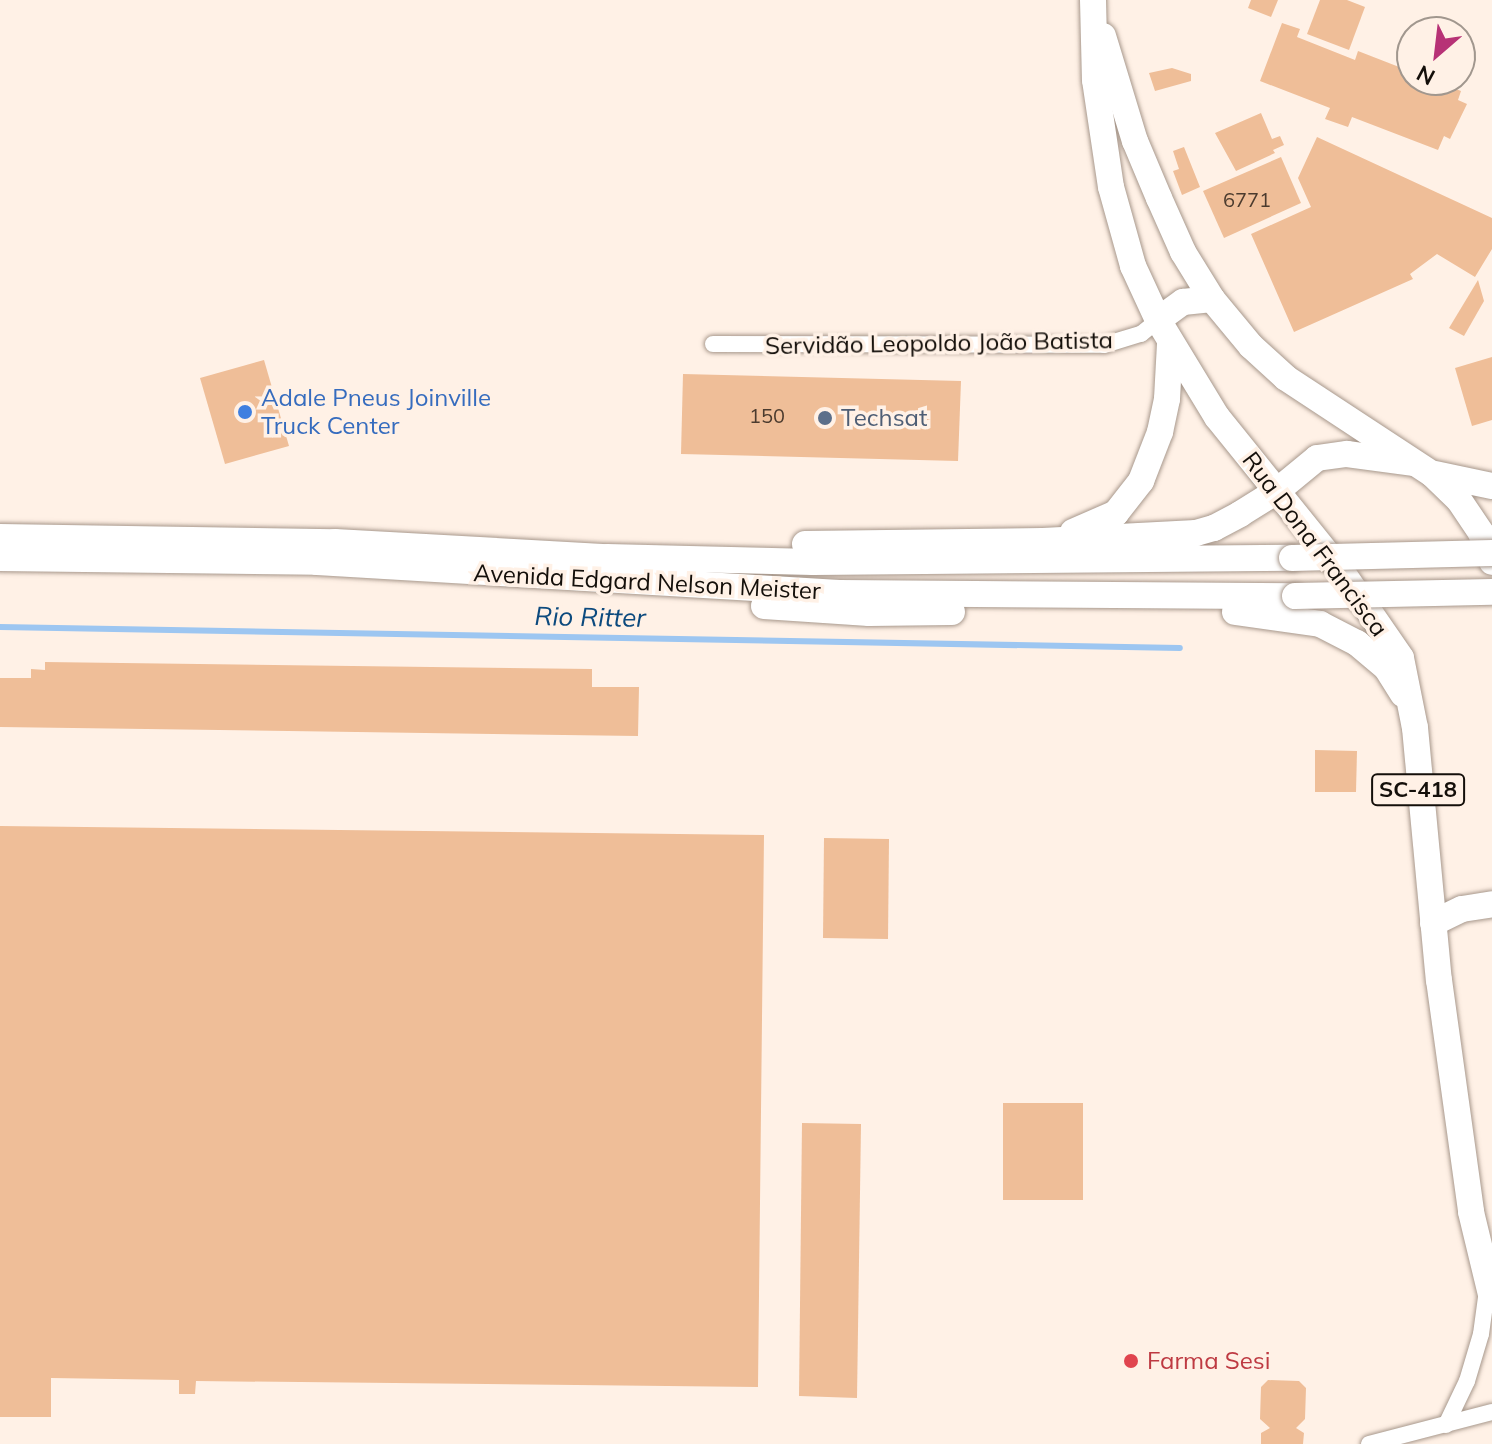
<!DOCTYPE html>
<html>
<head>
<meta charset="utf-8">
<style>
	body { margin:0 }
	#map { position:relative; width:1492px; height:1444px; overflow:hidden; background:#fff1e6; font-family:Mulish,sans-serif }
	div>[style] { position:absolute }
	.stream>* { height:6px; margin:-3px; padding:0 3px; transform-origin:3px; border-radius:3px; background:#9dc6f1 }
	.building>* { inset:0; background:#efbe98 }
	.roads { filter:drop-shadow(0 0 2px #a8988c) drop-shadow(0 0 2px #a8988c) }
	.minor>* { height:16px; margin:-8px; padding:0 8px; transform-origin:8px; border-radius:8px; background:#fff }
	.primary>* { height:26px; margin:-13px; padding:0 13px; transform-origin:13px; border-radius:13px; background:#fff }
	.bridges { filter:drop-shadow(0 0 2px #a8988c) drop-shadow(0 0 2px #a8988c) }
	.primary-bridge>* { height:26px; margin:-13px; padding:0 13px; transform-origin:13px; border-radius:13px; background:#fff }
	.dots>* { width:22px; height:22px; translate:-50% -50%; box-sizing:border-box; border:4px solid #fff1e6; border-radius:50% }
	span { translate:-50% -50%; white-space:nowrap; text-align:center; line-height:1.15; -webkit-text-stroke:7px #fff1e6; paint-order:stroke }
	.number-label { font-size:20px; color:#4b3b2e }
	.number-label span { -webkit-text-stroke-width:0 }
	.shield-label span { padding:2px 6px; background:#fff1e6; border:2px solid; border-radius:6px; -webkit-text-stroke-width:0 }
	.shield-label { font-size:22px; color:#140f0a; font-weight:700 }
	.street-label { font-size:24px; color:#140f0a }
	.shop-label { font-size:24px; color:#366cbe }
	.left { translate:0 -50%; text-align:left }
	.service-label { font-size:24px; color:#4e5e75 }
	.health-label { font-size:24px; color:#be3a42 }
	.water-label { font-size:26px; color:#0c4a7e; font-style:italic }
	.north { position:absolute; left:1396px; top:16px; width:80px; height:80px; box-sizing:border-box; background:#fff1e6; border:2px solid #a1978e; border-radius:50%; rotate:208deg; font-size:22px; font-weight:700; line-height:32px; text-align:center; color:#140f0a }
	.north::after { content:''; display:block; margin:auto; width:28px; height:36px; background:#b73276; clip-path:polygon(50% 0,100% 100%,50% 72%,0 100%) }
</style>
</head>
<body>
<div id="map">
	<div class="stream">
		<i style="left:0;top:627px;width:1180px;rotate:1.02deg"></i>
	</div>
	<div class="building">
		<i style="clip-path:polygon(1251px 0,1278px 0,1271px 17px,1248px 8px)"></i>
		<i style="clip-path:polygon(1320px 0,1347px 0,1365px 7px,1349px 50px,1307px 34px)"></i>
		<i style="clip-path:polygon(1282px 23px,1300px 29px,1297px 37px,1355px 60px,1358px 51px,1412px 72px,1412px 80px,1433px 80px,1461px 91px,1458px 100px,1467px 104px,1450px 139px,1444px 136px,1438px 150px,1352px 117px,1348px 127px,1325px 119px,1330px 108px,1260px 81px)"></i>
		<i style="clip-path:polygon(1172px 68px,1191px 74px,1191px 81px,1155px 91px,1149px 73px)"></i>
		<i style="clip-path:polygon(1261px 113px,1272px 139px,1280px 136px,1284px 145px,1273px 150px,1275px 153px,1236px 171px,1215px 133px)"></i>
		<i style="clip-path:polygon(1317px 137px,1492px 218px,1492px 249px,1475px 277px,1437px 254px,1410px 274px,1413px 279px,1294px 332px,1251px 234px,1311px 207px,1298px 178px)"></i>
		<i style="clip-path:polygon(1184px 147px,1200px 187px,1182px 195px,1173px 171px,1179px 169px,1173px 151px)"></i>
		<i style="clip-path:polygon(1281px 157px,1301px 203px,1224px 238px,1203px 191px)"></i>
		<i style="clip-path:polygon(1478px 280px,1484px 301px,1464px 336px,1449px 328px)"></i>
		<i style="clip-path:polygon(1492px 357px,1492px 420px,1472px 426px,1455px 368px)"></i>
		<i style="clip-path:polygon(264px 360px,289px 446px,225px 464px,200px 378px)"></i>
		<i style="clip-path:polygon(683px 374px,961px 381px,958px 461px,681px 454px)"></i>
		<i style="clip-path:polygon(45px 662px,592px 669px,592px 687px,639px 687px,638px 736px,0 727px,0 678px,31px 678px,31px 669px,45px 670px)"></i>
		<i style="clip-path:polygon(1315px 750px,1357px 751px,1356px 792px,1315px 792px)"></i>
		<i style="clip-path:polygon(0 826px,764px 835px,758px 1387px,196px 1381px,195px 1394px,179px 1394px,179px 1380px,51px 1378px,51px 1417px,0 1417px)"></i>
		<i style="clip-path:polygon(824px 838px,889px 839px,888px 939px,823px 938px)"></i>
		<i style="clip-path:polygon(1003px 1103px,1083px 1103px,1083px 1200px,1003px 1200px)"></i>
		<i style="clip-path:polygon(802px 1123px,861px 1124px,857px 1398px,799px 1396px)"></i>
		<i style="clip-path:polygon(1268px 1380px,1299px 1381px,1306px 1388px,1305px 1419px,1296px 1428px,1304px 1433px,1303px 1444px,1261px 1444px,1261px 1433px,1270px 1428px,1260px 1419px,1261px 1387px)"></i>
	</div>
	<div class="roads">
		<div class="minor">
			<i style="left:713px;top:344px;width:391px;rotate:0.1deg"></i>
			<i style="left:1104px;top:345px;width:39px;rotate:-17deg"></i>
			<i style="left:1141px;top:334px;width:22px;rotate:-39deg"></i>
			<i style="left:1446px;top:1425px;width:49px;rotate:-64.5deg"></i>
			<i style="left:1467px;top:1381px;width:49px;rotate:-73.4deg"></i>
			<i style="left:1481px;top:1334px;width:44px;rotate:-82.2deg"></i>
			<i style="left:1369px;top:1444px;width:127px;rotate:-14.6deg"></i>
		</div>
		<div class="primary">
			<i style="left:1093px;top:0;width:80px;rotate:88.6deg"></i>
			<i style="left:1095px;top:80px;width:108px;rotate:81.5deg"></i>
			<i style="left:1111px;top:187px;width:82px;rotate:74.4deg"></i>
			<i style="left:1133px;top:266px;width:60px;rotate:65.2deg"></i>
			<i style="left:1158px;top:320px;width:114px;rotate:58.7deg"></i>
			<i style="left:1217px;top:417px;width:199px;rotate:51.1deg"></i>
			<i style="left:1342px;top:572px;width:104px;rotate:55.5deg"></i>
			<i style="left:1401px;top:658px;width:71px;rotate:78.7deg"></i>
			<i style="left:1415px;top:728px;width:253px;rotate:84.6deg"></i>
			<i style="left:1439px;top:980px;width:234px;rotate:82.1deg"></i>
			<i style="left:1471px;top:1212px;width:89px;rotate:76.4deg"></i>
			<i style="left:1103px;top:36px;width:110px;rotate:73.1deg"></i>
			<i style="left:1135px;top:141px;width:62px;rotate:67.2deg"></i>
			<i style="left:1159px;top:198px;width:59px;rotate:66deg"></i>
			<i style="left:1183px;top:252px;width:55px;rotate:58.3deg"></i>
			<i style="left:1212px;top:299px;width:61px;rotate:50.3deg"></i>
			<i style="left:1251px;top:346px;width:47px;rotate:42.4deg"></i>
			<i style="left:1286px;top:378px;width:175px;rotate:33.3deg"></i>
			<i style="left:1432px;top:474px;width:37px;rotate:44deg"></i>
			<i style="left:1459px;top:500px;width:40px;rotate:56deg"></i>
			<i style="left:1481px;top:533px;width:31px;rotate:69deg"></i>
			<i style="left:1158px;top:320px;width:31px;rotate:-36deg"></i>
			<i style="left:1183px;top:302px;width:29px;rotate:-6deg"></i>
			<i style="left:1435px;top:474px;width:58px;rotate:11.9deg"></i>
			<i style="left:1073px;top:532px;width:47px;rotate:-23.8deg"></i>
			<i style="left:1116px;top:513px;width:41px;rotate:-52deg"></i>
			<i style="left:1141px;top:481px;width:53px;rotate:-68.8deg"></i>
			<i style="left:1160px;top:432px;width:34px;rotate:-78deg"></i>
			<i style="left:1167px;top:399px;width:55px;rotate:-86.9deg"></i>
			<i style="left:0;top:537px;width:335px;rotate:0.9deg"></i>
			<i style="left:335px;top:542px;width:272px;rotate:3.2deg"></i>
			<i style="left:607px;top:557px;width:206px;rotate:1.4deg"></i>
			<i style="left:813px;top:562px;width:479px;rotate:-0.5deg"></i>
			<i style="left:805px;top:544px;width:238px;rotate:-0.7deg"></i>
			<i style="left:1043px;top:541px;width:153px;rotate:-3deg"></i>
			<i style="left:1196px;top:533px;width:19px;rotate:-16deg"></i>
			<i style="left:1214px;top:528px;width:30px;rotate:-28deg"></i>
			<i style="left:1240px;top:514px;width:44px;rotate:-31.9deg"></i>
			<i style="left:1277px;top:491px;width:52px;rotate:-39.5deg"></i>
			<i style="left:1317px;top:458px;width:30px;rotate:-8deg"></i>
			<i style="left:1347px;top:454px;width:68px;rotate:7.7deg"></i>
			<i style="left:0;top:558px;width:317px;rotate:0.7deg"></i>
			<i style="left:317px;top:562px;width:523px;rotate:3.4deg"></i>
			<i style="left:839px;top:593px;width:456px;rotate:0.4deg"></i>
			<i style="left:764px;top:606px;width:105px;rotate:3.8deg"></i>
			<i style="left:869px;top:613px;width:83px;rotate:-0.7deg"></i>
			<i style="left:1235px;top:612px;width:86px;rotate:8deg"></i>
			<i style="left:1320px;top:624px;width:42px;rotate:27.2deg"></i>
			<i style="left:1357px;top:643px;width:38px;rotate:40deg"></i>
			<i style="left:1386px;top:667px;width:32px;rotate:58deg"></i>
			<i style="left:1433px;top:923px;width:32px;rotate:-26deg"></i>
			<i style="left:1462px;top:909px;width:30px;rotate:-9deg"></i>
		</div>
	</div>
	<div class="bridges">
		<div class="primary-bridge">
			<i style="left:1292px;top:558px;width:200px;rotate:-1.4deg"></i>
			<i style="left:1295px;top:596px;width:197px;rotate:-1.2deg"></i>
		</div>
	</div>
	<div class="dots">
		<i style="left:245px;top:412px;background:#3f7fe0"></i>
		<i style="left:825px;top:418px;background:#5c6f8a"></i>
		<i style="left:1131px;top:1361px;background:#e0444e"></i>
	</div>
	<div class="number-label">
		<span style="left:1247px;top:199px">6771</span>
		<span style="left:767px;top:415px">150</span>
	</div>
	<div class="shield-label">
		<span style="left:1418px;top:790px">SC-418</span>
	</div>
	<div class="street-label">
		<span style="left:939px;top:343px;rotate:-1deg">Servidão Leopoldo João Batista</span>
		<span style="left:1315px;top:544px;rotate:53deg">Rua Dona Francisca</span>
		<span style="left:647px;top:582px;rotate:3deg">Avenida Edgard Nelson Meister</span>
	</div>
	<div class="shop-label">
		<span class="left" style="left:261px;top:412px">Adale Pneus Joinville<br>Truck Center</span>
	</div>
	<div class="service-label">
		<span class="left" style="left:841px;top:418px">Techsat</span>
	</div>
	<div class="health-label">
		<span class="left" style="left:1147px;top:1361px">Farma Sesi</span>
	</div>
	<div class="water-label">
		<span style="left:590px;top:617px;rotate:1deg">Rio Ritter</span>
	</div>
	<div class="north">N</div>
</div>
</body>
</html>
